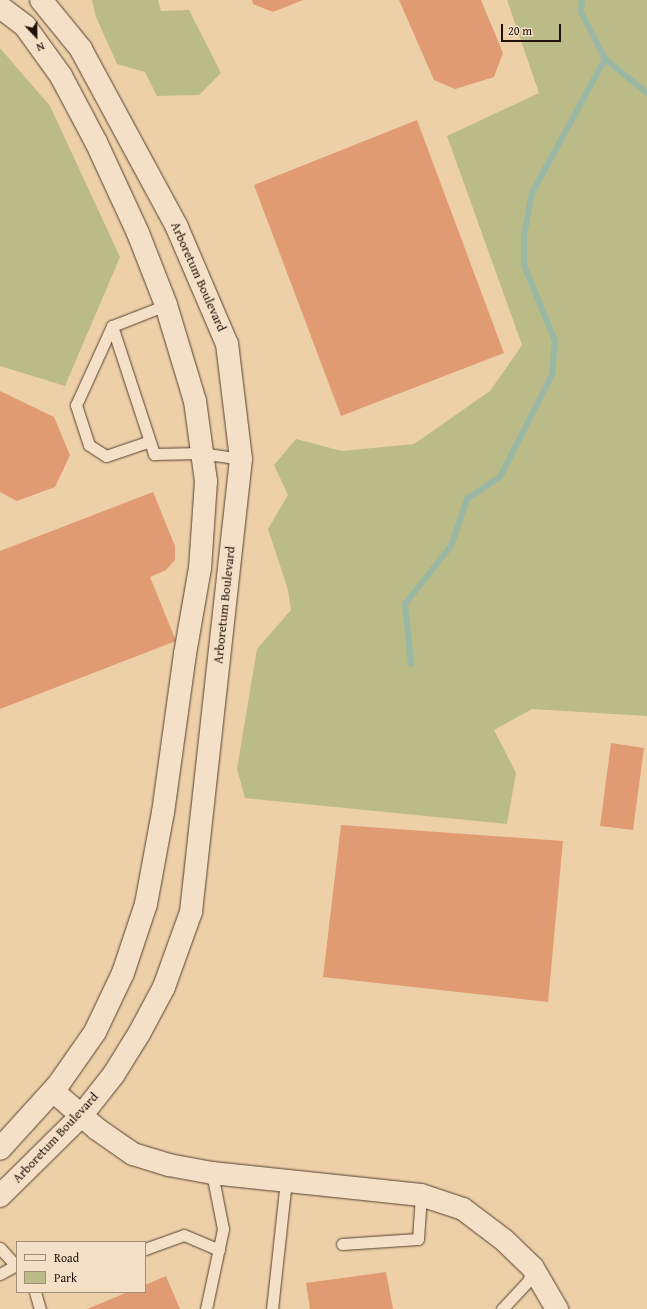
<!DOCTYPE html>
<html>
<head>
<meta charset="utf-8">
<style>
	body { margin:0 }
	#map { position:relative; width:647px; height:1309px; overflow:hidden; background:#eed0a8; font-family:"Gentium Book Plus",serif }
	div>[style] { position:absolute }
	.green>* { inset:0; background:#babb86 }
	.stream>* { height:6px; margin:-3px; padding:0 3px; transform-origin:3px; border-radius:3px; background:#9ab7a4 }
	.building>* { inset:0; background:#e09b73 }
	.roads { filter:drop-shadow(0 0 1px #544232) drop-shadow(0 0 1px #544232) }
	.service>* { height:11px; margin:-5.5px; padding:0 5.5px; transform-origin:5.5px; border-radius:5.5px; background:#f4e0c6 }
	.minor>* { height:22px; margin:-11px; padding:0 11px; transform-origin:11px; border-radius:11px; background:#f4e0c6 }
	span { translate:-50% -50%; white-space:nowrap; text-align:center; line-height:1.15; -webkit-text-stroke:4px #f4e0c6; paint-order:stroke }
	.street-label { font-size:13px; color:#21120b }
	.legend { position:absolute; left:16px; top:1241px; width:130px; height:52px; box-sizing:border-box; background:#f4e0c6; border:1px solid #a08e7b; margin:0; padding:5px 7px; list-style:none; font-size:12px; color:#21120b }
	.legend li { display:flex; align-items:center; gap:8px; height:20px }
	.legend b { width:20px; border:1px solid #a08e7b }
	.north { position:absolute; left:16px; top:16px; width:40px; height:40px; -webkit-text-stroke:3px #f4e0c6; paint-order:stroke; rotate:158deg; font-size:11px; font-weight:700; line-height:16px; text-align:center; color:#21120b }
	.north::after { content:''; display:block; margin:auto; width:14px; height:18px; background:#21120b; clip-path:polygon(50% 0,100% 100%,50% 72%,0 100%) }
	.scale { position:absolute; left:501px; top:24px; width:60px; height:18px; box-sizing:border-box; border:2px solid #21120b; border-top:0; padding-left:5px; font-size:12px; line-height:14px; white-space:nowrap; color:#21120b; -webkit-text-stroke:3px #f4e0c6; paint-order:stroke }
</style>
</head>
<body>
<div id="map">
	<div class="green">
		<i style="clip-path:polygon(92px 0,158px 0,161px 11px,189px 10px,221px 73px,199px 95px,157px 96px,145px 72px,117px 64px,96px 17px)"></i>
		<i style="clip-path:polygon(507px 0,647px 0,647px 716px,532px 709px,494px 730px,516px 773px,507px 824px,245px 798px,237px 769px,257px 649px,291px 610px,288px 590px,268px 529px,288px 495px,274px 465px,296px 439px,342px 451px,414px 444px,490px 391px,522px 345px,447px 136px,539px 93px)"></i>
		<i style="clip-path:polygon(0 48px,50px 106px,120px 257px,65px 386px,0 366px)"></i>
	</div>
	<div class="stream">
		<i style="left:582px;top:0;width:12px;rotate:95deg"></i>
		<i style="left:581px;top:12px;width:53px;rotate:62.9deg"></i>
		<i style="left:605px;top:59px;width:54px;rotate:39deg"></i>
		<i style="left:411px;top:664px;width:60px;rotate:-95.7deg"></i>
		<i style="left:405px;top:604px;width:74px;rotate:-51.6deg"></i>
		<i style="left:451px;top:546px;width:50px;rotate:-71.2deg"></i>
		<i style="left:467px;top:499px;width:40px;rotate:-34deg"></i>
		<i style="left:500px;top:477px;width:114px;rotate:-63deg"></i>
		<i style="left:552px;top:375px;width:34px;rotate:-85deg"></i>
		<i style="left:555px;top:341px;width:82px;rotate:-112.2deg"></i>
		<i style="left:524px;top:265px;width:30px;rotate:-90deg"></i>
		<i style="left:524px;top:235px;width:43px;rotate:-79.2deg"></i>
		<i style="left:532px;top:193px;width:153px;rotate:-61.4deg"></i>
	</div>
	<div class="building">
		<i style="clip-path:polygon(252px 0,303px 0,273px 12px,253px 4px)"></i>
		<i style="clip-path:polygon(399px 0,481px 0,503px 53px,494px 77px,455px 89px,434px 80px)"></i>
		<i style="clip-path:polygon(417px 120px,504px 353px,341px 416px,254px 185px)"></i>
		<i style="clip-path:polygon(0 391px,54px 417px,70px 455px,55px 487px,17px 501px,0 492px)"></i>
		<i style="clip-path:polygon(153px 492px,175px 546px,175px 560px,166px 570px,150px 577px,176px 641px,0 709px,0 551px)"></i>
		<i style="clip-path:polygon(611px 743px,644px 748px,633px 830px,600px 826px)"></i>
		<i style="clip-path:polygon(341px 825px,563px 841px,548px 1002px,323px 977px)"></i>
		<i style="clip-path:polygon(386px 1272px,393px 1309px,310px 1309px,306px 1283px)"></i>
		<i style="clip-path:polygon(166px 1276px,180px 1309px,87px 1309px,128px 1292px,145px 1292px,145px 1285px)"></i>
	</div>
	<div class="roads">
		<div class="service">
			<i style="left:166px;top:305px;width:58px;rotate:158.7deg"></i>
			<i style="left:112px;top:326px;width:135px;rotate:71.8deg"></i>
			<i style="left:154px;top:454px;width:47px;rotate:-1.2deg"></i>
			<i style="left:201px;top:453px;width:40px;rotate:8.5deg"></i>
			<i style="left:112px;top:326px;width:87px;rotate:114.5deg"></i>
			<i style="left:76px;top:405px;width:42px;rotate:72deg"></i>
			<i style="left:89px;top:445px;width:20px;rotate:33deg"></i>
			<i style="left:106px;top:456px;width:46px;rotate:-18.8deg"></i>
			<i style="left:342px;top:1244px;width:76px;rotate:-3.8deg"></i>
			<i style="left:418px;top:1239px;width:44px;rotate:-86.1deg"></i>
			<i style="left:0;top:1248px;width:25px;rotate:48deg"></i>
			<i style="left:145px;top:1249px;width:41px;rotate:-19.7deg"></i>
			<i style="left:184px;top:1235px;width:38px;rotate:23deg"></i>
			<i style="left:0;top:1274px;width:18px;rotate:-29deg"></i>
			<i style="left:35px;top:1292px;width:18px;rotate:74deg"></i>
			<i style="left:206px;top:1309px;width:82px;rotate:-78deg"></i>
			<i style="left:223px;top:1229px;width:57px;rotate:-101.1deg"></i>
			<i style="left:272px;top:1309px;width:130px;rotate:-83.8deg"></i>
			<i style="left:502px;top:1309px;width:38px;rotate:-47deg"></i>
			<i style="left:528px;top:1281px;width:14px;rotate:-69deg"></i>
		</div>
		<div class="minor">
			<i style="left:0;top:7px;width:31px;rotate:37deg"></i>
			<i style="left:25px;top:26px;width:62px;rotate:54.2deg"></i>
			<i style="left:61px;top:76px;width:75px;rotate:62.1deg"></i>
			<i style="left:96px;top:142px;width:100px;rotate:65.2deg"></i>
			<i style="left:138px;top:233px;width:77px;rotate:68.7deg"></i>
			<i style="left:166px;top:305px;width:100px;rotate:73.2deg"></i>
			<i style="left:195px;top:401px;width:81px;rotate:82.2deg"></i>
			<i style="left:206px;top:481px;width:87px;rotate:93.9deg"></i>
			<i style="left:200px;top:568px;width:87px;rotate:99.9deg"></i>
			<i style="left:185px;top:654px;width:160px;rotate:97.9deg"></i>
			<i style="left:163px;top:812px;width:94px;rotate:100.5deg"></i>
			<i style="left:146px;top:904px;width:73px;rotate:108.4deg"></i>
			<i style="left:123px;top:973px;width:65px;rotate:115.4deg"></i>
			<i style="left:95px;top:1032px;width:65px;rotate:124.9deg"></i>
			<i style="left:58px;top:1085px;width:86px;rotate:132.2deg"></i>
			<i style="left:53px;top:1091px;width:58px;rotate:40.8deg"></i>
			<i style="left:97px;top:1129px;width:44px;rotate:34.8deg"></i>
			<i style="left:133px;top:1154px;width:38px;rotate:17deg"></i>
			<i style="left:169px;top:1165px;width:44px;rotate:10.5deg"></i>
			<i style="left:212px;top:1173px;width:210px;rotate:6deg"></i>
			<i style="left:421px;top:1195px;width:44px;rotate:18.4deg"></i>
			<i style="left:463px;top:1209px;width:51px;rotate:37.1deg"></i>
			<i style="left:504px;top:1240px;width:40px;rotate:44deg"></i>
			<i style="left:533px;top:1268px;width:48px;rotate:59.7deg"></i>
			<i style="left:0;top:1196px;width:114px;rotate:-44.6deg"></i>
			<i style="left:81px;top:1116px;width:53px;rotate:-51.8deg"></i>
			<i style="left:114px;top:1074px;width:49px;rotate:-58.2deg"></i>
			<i style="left:140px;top:1032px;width:51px;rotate:-61.9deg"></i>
			<i style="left:164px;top:987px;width:80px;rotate:-70.2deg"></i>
			<i style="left:191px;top:912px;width:456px;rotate:-83.7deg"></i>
			<i style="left:241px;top:459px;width:116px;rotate:-96.9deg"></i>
			<i style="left:227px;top:344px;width:129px;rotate:-113.2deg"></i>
			<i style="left:176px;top:225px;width:200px;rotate:-118.4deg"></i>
			<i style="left:81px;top:49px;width:63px;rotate:-129.2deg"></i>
		</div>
	</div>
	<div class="street-label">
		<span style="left:198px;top:277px;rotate:66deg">Arboretum Boulevard</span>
		<span style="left:225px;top:605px;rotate:-84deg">Arboretum Boulevard</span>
		<span style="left:56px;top:1138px;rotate:-47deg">Arboretum Boulevard</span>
	</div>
	<ul class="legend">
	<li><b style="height:5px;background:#f4e0c6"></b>Road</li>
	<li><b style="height:11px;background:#babb86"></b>Park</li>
	</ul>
	<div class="north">N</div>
	<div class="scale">20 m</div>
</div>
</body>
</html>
